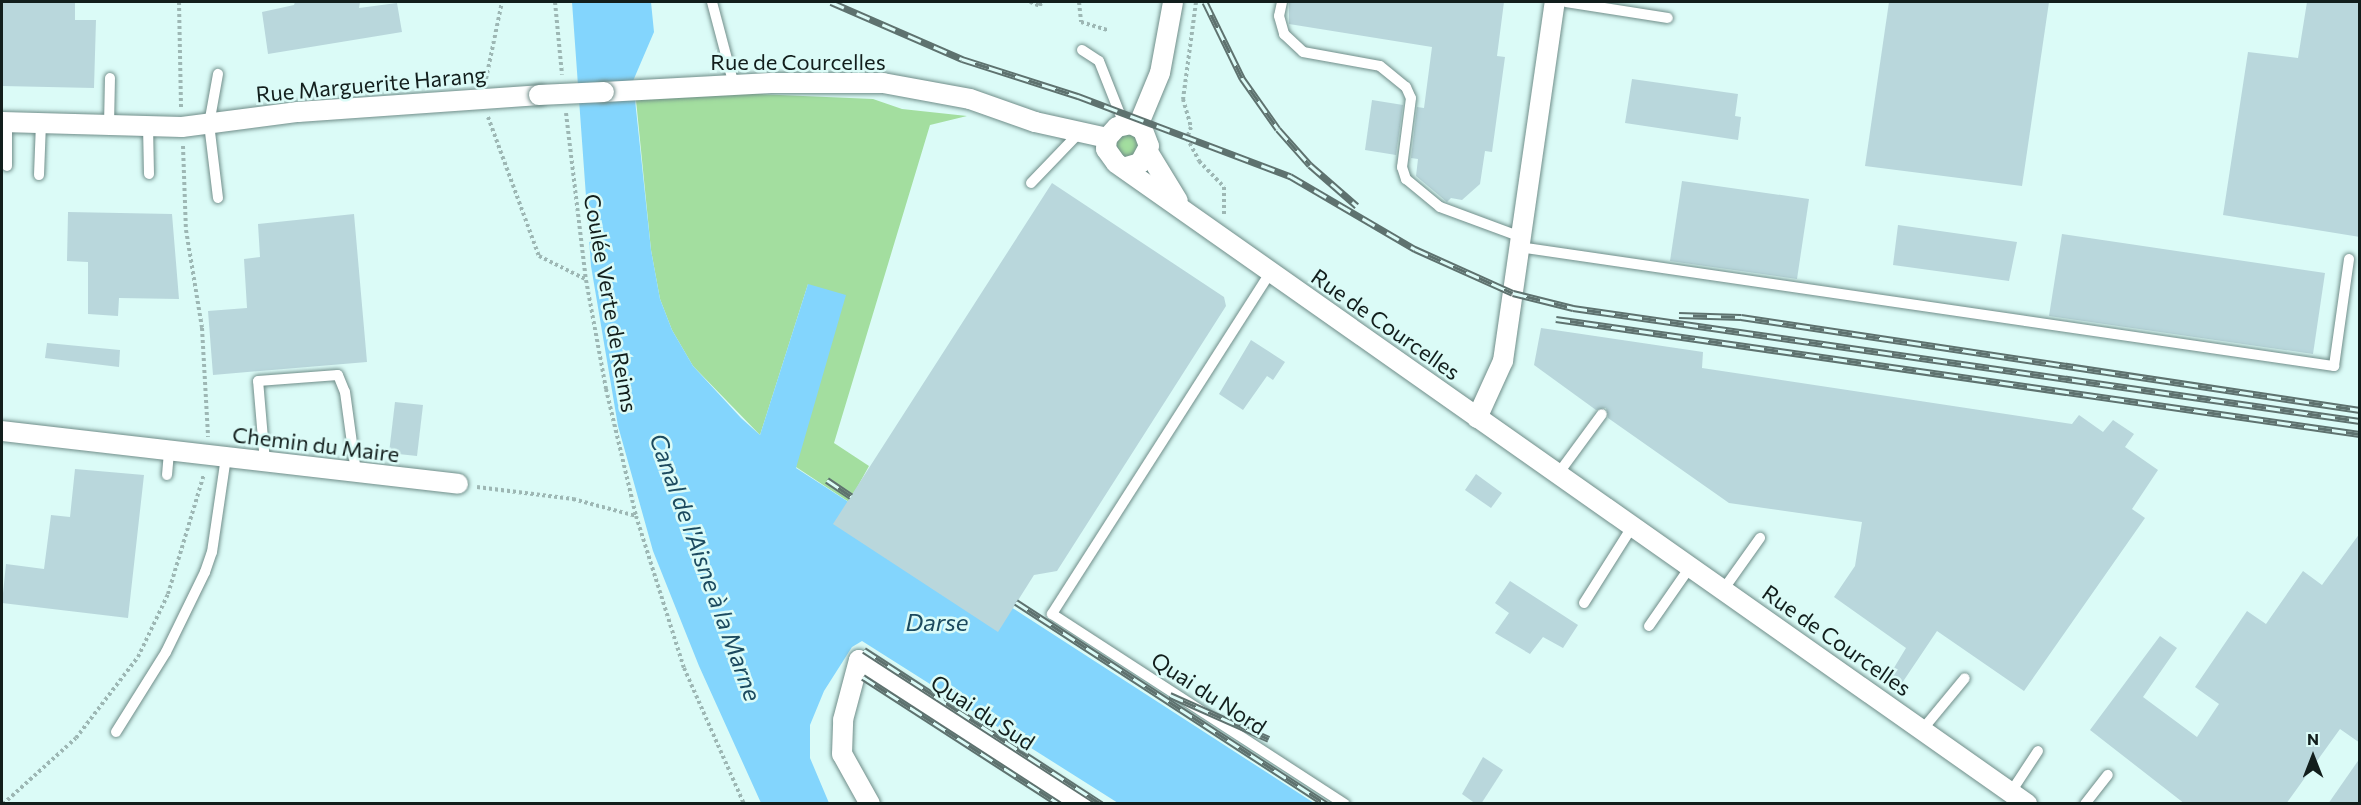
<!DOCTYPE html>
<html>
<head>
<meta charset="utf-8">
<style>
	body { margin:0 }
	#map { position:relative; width:2361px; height:805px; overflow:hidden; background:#dbfbf7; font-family:Commissioner,sans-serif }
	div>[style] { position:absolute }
	.green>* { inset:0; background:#a3de9f }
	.water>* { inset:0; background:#83d5fd }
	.building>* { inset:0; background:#b9d7dc }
	.path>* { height:4px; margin-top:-2px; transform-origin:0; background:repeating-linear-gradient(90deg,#9db7b4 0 3px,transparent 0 6px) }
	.roads { filter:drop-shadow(0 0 2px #708d89) drop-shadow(0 0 2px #708d89) }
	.service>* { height:10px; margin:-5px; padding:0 5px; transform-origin:5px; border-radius:5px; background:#fff }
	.minor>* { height:20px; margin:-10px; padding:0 10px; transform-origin:10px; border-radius:10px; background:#fff }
	.rail>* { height:7px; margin-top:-3.5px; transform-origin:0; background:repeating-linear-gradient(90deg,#dbfbf7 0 14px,#5e726f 0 28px); box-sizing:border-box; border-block:2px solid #5e726f }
	.bridges { filter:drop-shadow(0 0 2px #708d89) drop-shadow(0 0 2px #708d89) }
	.minor-bridge>* { height:20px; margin:-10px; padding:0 10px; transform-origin:10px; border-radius:10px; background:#fff }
	span { translate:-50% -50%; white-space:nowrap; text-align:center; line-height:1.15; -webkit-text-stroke:5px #dbfbf7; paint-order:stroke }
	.street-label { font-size:22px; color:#121e1c }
	.water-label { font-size:24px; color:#1c4a5f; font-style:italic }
	.frame { position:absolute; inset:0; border:3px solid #121e1c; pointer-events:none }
	.north { position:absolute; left:2283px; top:727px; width:60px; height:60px; -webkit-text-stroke:4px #dbfbf7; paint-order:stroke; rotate:0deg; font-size:16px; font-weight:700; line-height:24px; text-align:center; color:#121e1c }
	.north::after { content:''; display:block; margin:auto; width:21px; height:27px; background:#121e1c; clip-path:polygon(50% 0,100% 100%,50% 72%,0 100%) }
</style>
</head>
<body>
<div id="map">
	<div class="green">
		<i style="clip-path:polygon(736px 93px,873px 99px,902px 109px,967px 116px,930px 125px,834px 443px,869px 466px,849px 502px,796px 467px,808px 284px,760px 435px,693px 366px,672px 330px,660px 299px,651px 250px,636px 100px)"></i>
		<i style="clip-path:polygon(1131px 128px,1145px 149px,1124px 162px,1112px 139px)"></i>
	</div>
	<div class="water">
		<i style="clip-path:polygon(572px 2px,651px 2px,654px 32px,633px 81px,651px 250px,660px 299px,672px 330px,693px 366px,741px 418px,760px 435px,808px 284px,846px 295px,796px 468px,1314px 803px,1118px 803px,862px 641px,852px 647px,824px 691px,810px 725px,810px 758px,829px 803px,761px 803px,699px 666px,653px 551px,618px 426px,591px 266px)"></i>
	</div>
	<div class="building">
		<i style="clip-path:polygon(2px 2px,75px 2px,75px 20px,96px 20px,94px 88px,2px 86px)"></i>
		<i style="clip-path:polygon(295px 2px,360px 2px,359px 8px,397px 3px,402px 32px,268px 54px,262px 12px,294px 5px)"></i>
		<i style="clip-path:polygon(1289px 2px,1504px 2px,1497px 56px,1505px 57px,1492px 152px,1485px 151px,1480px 184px,1462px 200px,1451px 198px,1447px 202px,1416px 176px,1418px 159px,1411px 158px,1417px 107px,1424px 108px,1432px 47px,1289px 24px)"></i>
		<i style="clip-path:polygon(1889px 2px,2049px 2px,2022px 186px,1865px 166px)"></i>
		<i style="clip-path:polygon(2307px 2px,2360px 2px,2360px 237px,2223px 215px,2248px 52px,2298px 58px)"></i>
		<i style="clip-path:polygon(1632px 79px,1738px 94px,1735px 116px,1741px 117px,1738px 140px,1625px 123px)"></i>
		<i style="clip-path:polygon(1372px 100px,1403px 105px,1396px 155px,1365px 150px)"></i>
		<i style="clip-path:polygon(1682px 181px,1809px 199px,1797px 279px,1670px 261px)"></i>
		<i style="clip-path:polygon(1052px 183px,1224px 297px,1226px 306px,1057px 571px,1034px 575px,998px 632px,833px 524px)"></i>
		<i style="clip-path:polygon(68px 212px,172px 214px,179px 299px,119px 298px,118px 316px,88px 314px,88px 262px,67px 261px)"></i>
		<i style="clip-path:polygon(354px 214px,367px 362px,213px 375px,208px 311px,247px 308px,244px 259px,260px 257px,258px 224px)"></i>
		<i style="clip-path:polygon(1898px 225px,2017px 242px,2009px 281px,1893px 265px)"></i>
		<i style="clip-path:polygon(2062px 234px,2325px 273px,2313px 354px,2049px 316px)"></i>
		<i style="clip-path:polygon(1541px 328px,1703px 352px,1702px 368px,2072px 424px,2079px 415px,2103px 432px,2113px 420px,2134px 434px,2125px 447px,2158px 470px,2132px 509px,2145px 518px,2024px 691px,1937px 631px,1898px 689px,1886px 681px,1906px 648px,1834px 597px,1855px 566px,1862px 522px,1729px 503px,1608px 418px,1606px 408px,1596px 410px,1534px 365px)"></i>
		<i style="clip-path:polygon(1251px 340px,1285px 362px,1273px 380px,1267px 376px,1243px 410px,1219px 394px)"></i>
		<i style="clip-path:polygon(47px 343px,120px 350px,119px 367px,45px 358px)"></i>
		<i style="clip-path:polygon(395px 402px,423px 405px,417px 456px,389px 453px)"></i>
		<i style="clip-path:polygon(75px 469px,144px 475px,128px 618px,2px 603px,6px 564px,44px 569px,51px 515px,70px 517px)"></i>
		<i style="clip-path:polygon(1476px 474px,1502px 493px,1491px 508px,1465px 490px)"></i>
		<i style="clip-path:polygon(2360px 533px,2360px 743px,2340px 729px,2286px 804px,2185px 804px,2090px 730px,2160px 636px,2177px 648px,2143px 697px,2197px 737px,2219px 704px,2195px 687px,2247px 611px,2266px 624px,2303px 571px,2322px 585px)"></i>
		<i style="clip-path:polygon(1510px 581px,1578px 625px,1563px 648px,1543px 637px,1530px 654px,1495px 633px,1509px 613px,1495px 603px)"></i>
		<i style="clip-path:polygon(1483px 757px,1503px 770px,1481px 804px,1476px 804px,1462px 794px)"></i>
		<i style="clip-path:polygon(2360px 758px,2360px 804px,2328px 804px)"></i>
	</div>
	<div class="path">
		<i style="left:179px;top:2px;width:107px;rotate:88.9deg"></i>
		<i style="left:555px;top:2px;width:73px;rotate:84.5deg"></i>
		<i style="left:1030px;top:2px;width:11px;rotate:22deg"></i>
		<i style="left:1040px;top:6px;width:4px;rotate:-76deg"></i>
		<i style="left:1079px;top:2px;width:20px;rotate:84deg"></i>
		<i style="left:1081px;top:22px;width:28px;rotate:17deg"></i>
		<i style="left:1196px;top:2px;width:98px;rotate:97.6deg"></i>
		<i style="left:1183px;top:99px;width:29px;rotate:74deg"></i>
		<i style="left:1191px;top:127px;width:12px;rotate:110deg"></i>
		<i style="left:1187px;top:138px;width:26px;rotate:62deg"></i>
		<i style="left:1199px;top:161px;width:36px;rotate:46deg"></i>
		<i style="left:1224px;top:187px;width:27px;rotate:90deg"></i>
		<i style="left:486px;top:79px;width:79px;rotate:-78.3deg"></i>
		<i style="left:566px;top:113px;width:168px;rotate:83.2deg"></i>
		<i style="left:586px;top:280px;width:111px;rotate:79.6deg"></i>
		<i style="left:606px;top:389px;width:130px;rotate:76.7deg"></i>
		<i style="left:636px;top:516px;width:159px;rotate:72.5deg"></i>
		<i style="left:684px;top:668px;width:149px;rotate:66.2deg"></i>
		<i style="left:488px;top:117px;width:148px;rotate:69.9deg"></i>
		<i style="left:539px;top:256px;width:51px;rotate:26.6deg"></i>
		<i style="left:183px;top:146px;width:84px;rotate:88deg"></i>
		<i style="left:186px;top:230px;width:99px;rotate:80.7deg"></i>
		<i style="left:202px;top:328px;width:109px;rotate:86.8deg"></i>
		<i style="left:477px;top:487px;width:97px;rotate:7.1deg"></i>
		<i style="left:573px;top:499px;width:65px;rotate:15.1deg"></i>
		<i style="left:3px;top:804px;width:98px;rotate:-42.1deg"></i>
		<i style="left:76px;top:738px;width:102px;rotate:-52.6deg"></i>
		<i style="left:138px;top:657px;width:70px;rotate:-64.5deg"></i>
		<i style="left:168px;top:594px;width:125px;rotate:-73.3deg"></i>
	</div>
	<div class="roads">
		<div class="service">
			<i style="left:712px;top:2px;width:86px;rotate:75.2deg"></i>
			<i style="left:1282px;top:2px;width:14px;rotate:102deg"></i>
			<i style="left:1279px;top:16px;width:19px;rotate:74deg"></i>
			<i style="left:1284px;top:34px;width:26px;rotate:43deg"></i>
			<i style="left:1303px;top:52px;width:78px;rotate:10.3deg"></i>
			<i style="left:1380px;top:66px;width:33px;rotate:39deg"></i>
			<i style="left:1406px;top:87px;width:12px;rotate:66deg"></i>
			<i style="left:1411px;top:98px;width:70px;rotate:97.4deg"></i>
			<i style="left:1402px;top:167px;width:13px;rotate:72deg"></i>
			<i style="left:1406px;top:179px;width:44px;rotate:39.5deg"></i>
			<i style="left:1440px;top:207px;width:86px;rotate:20.3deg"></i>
			<i style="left:1566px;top:2px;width:103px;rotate:8.9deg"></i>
			<i style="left:1082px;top:50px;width:20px;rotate:33deg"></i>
			<i style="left:1099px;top:61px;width:68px;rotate:68.4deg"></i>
			<i style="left:7px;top:122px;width:44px;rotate:90deg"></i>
			<i style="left:109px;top:125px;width:47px;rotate:-88.8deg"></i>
			<i style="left:148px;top:126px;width:48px;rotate:88.8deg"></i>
			<i style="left:39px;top:175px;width:51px;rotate:-87.8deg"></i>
			<i style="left:1031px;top:183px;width:71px;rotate:-46.1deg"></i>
			<i style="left:218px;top:198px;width:75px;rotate:-96.9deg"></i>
			<i style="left:209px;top:124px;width:51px;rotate:-79.8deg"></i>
			<i style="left:1519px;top:247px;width:824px;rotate:8.31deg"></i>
			<i style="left:2334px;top:366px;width:108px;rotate:-82deg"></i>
			<i style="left:1270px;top:273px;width:405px;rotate:122.6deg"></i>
			<i style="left:1052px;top:614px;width:349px;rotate:33deg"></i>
			<i style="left:265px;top:462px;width:81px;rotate:-94.9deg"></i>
			<i style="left:258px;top:381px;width:80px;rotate:-4.3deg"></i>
			<i style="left:338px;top:375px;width:18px;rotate:68deg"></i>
			<i style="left:345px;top:392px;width:81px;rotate:82.2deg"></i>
			<i style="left:1558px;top:474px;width:74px;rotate:-53.7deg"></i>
			<i style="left:167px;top:475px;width:24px;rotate:-85deg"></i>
			<i style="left:1723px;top:590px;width:64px;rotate:-54.6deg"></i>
			<i style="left:1584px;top:603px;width:90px;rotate:-57.7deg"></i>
			<i style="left:1649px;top:626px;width:72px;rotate:-55.2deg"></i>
			<i style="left:1922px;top:730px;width:67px;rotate:-50.4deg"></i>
			<i style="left:116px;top:732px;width:94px;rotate:-58deg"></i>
			<i style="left:166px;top:652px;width:89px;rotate:-64deg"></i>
			<i style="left:205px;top:572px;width:21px;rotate:-71deg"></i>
			<i style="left:212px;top:552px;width:96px;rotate:-81.6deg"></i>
			<i style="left:2011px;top:792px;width:49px;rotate:-56.6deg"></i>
			<i style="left:2085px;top:804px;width:37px;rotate:-52deg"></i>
		</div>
		<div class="minor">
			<i style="left:604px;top:92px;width:167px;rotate:-3.1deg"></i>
			<i style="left:771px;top:83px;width:112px"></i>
			<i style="left:883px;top:83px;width:88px;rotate:10.4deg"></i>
			<i style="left:970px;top:99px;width:69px;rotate:19.5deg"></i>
			<i style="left:1035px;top:122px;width:74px;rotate:12.5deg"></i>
			<i style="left:2px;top:122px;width:180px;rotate:1.6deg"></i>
			<i style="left:182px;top:127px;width:117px;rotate:-7.4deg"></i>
			<i style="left:298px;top:112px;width:242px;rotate:-4deg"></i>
			<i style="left:1138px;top:126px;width:57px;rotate:-67.5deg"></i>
			<i style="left:1160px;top:73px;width:72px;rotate:-79.6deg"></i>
			<i style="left:1148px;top:152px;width:57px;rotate:58.5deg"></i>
			<i style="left:1126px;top:167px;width:15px;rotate:-16deg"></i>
			<i style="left:1140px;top:163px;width:19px;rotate:-62deg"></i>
			<i style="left:1149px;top:146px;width:17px;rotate:-111deg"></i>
			<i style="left:1143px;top:130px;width:13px;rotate:-153deg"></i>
			<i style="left:1131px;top:124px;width:14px;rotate:168deg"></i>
			<i style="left:1117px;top:127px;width:15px;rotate:132deg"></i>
			<i style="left:1107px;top:138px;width:11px;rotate:95deg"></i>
			<i style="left:1106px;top:149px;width:17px;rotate:54deg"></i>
			<i style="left:1116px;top:163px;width:1114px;rotate:35.13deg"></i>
			<i style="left:1477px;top:418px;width:63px;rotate:-65.5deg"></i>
			<i style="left:1503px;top:361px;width:363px;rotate:-81.8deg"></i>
			<i style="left:2px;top:431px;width:459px;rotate:6.6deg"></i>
			<i style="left:870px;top:804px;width:57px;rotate:-119.2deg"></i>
			<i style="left:842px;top:754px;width:34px;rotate:-88deg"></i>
			<i style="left:843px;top:720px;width:62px;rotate:-75.1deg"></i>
			<i style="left:859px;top:660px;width:265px;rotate:33deg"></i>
		</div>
	</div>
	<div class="rail">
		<i style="left:831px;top:2px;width:143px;rotate:23.5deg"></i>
		<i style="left:962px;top:59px;width:122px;rotate:17.7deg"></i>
		<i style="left:1078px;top:96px;width:227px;rotate:20.7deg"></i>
		<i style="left:1290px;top:176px;width:145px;rotate:30.3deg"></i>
		<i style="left:1415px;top:249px;width:107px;rotate:24.2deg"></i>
		<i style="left:1513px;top:293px;width:62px;rotate:14deg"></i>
		<i style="left:1573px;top:308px;width:795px;rotate:8.17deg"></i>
		<i style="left:1205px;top:2px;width:85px;rotate:64deg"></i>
		<i style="left:1242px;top:78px;width:62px;rotate:54.8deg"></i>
		<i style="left:1278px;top:129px;width:48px;rotate:48.4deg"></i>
		<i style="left:1310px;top:165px;width:62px;rotate:41.1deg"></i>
		<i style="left:1679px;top:315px;width:62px;rotate:1.8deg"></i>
		<i style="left:1741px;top:317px;width:626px;rotate:8.54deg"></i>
		<i style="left:1556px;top:319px;width:812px;rotate:8.14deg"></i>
		<i style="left:827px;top:480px;width:29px;rotate:34deg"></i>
		<i style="left:1016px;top:602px;width:370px;rotate:33.1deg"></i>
		<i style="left:864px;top:650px;width:283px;rotate:33deg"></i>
		<i style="left:863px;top:677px;width:234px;rotate:32.9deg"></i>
		<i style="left:1170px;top:695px;width:108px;rotate:24deg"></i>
	</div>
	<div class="bridges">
		<div class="minor-bridge">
			<i style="left:539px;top:95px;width:65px;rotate:-2.6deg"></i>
		</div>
	</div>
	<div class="street-label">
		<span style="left:798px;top:62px">Rue de Courcelles</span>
		<span style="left:371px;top:84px;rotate:-5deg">Rue Marguerite Harang</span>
		<span style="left:611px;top:303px;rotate:80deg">Coulée Verte de Reims</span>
		<span style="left:1386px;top:324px;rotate:35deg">Rue de Courcelles</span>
		<span style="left:316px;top:444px;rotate:7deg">Chemin du Maire</span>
		<span style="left:1837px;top:640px;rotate:35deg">Rue de Courcelles</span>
		<span style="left:1209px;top:693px;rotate:33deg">Quai du Nord</span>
		<span style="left:983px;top:712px;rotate:33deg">Quai du Sud</span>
	</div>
	<div class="water-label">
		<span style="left:706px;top:567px;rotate:70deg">Canal de l'Aisne à la Marne</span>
		<span style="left:937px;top:622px">Darse</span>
	</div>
	<div class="frame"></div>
	<div class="north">N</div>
</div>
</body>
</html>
